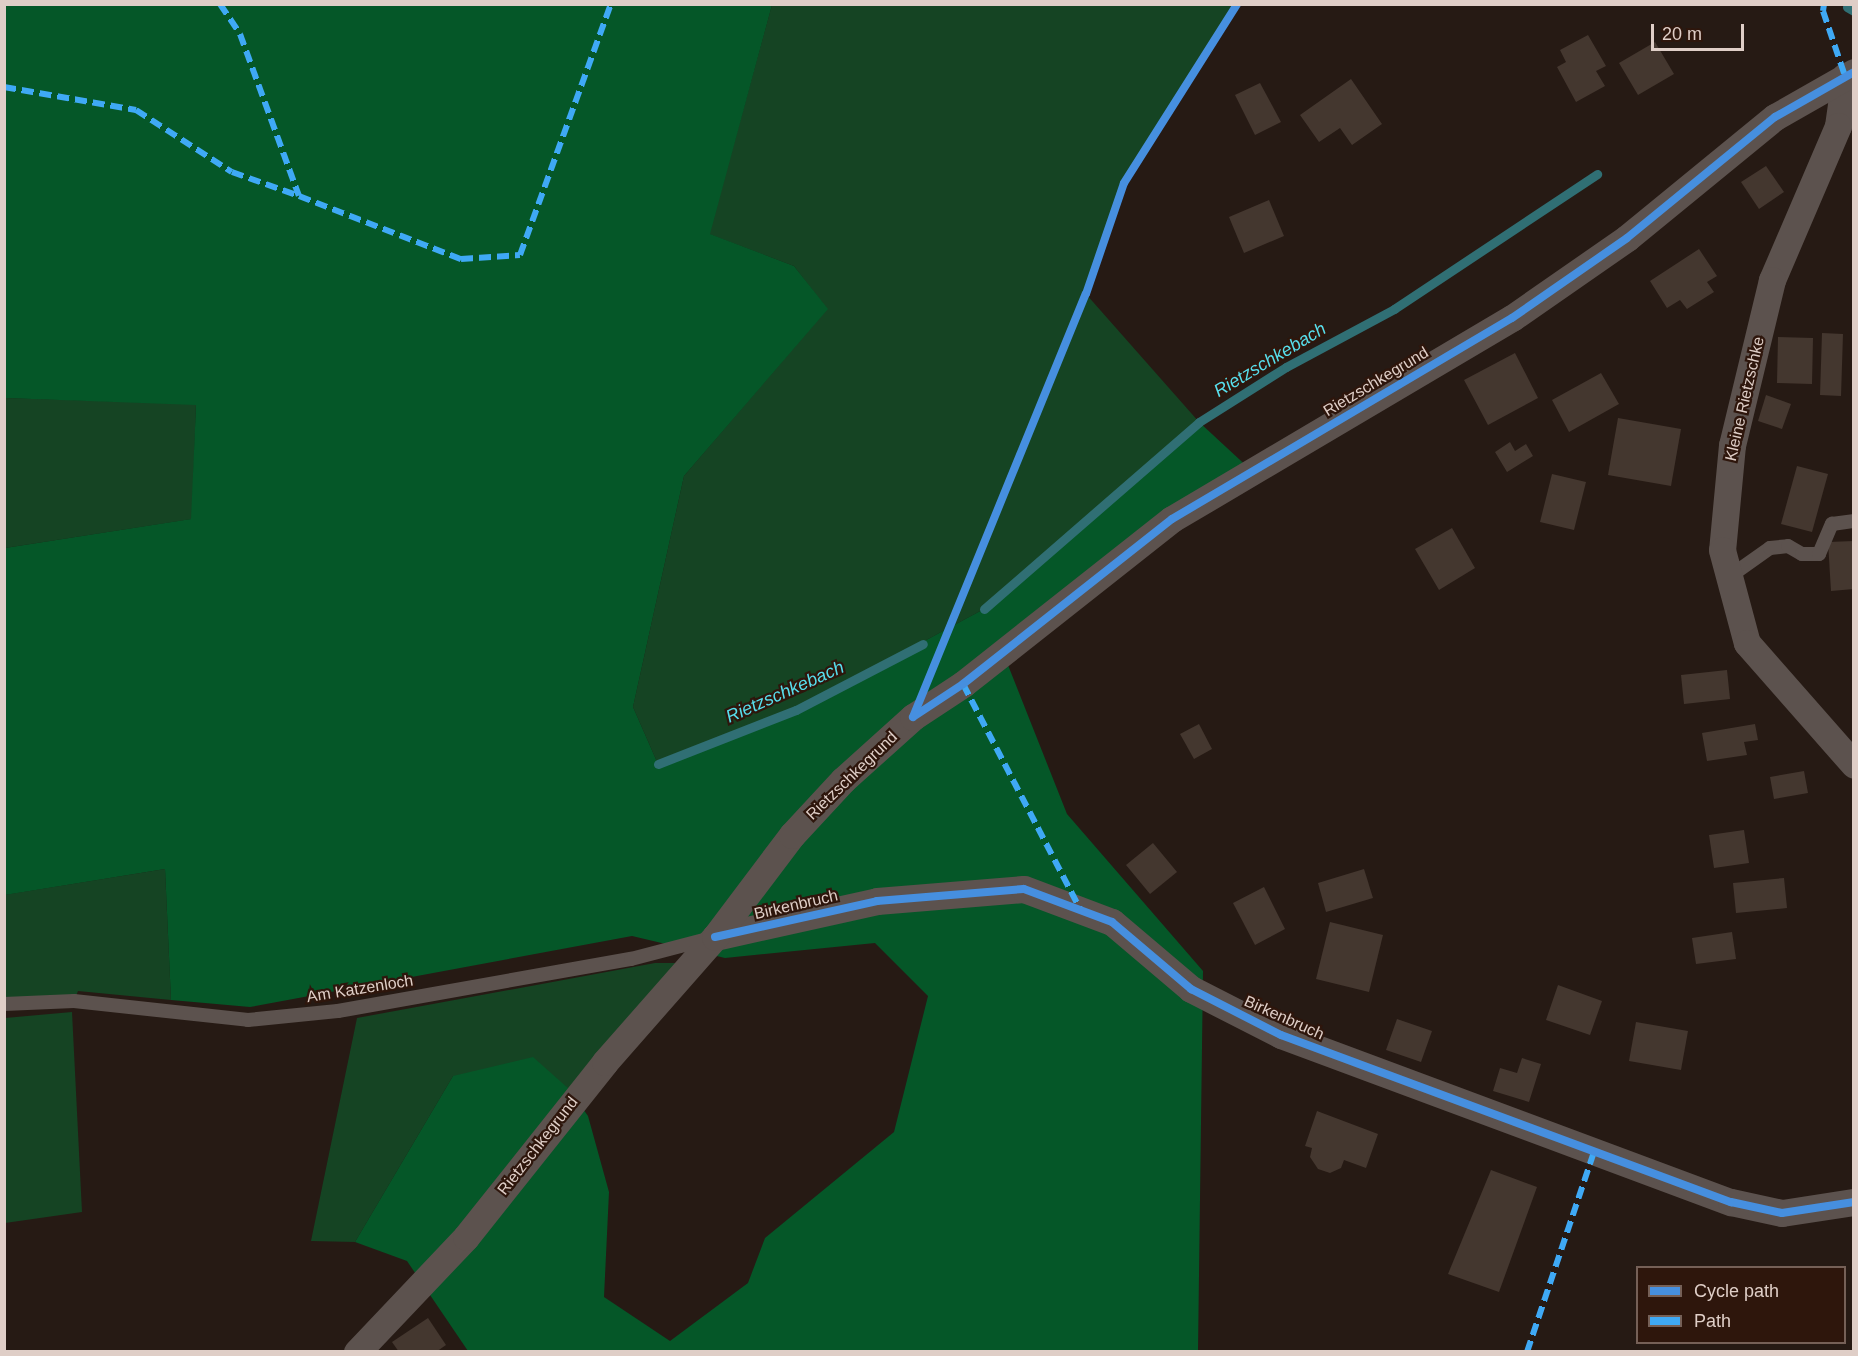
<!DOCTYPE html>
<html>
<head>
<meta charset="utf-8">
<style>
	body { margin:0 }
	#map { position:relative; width:1858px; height:1356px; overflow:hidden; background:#261a14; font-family:Arial,sans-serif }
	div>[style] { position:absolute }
	.green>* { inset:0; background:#154423 }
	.forest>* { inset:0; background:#055728 }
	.stream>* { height:9px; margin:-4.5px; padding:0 4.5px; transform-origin:4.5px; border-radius:4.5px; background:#306f74 }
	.building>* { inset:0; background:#44372f }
	.lane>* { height:14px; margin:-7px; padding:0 7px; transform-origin:7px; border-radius:7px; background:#5c524e }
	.street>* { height:27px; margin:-13.5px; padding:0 13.5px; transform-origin:13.5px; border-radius:13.5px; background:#5c524e }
	.quiet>* { height:6px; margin-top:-3px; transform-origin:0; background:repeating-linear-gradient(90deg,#3fa9f5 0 12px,transparent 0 18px) }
	.cycleway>* { height:8px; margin:-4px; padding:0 4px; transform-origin:4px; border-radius:4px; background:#468fdf }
	span { translate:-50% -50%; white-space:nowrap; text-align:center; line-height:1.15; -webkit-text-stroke:4.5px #2e160c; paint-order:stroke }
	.street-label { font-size:16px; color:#dfcec7 }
	.water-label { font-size:18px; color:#57deec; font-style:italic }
	.frame { position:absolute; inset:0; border:6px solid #dfcec7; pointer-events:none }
	.legend { position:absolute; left:1636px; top:1266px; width:210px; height:78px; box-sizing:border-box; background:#2e160c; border:2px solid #756057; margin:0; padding:8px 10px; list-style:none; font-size:18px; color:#dfcec7 }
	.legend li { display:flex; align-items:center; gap:12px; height:30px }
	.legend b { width:30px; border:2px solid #756057 }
	.scale { position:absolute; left:1651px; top:24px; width:93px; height:27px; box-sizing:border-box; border:3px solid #dfcec7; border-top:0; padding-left:8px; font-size:18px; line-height:21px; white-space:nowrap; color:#dfcec7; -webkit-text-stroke:4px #2e160c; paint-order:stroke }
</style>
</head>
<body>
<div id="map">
	<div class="green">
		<i style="clip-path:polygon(772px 5px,1237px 5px,1124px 183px,1086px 294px,1199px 422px,984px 609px,796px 710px,658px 764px,633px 707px,684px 476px,827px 309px,794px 266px,709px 234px)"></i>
		<i style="clip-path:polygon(5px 398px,196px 404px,192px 519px,5px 548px)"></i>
		<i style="clip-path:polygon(165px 869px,171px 1000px,78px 991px,74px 1001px,5px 1004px,4px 895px)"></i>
		<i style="clip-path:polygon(655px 963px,679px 963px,569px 1089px,453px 1076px,355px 1242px,311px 1241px,357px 1018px)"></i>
		<i style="clip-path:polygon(72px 1012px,82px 1212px,5px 1223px,5px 1018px)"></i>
	</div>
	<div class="forest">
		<i style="clip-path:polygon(5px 5px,772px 5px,710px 234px,794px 266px,828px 309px,684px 476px,633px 707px,658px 764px,796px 710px,984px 609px,1199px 422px,1253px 472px,1004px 655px,1067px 814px,1203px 971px,1198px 1351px,468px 1351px,407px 1261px,355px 1242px,453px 1076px,533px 1057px,569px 1089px,588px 1116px,609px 1192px,604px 1297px,670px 1341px,748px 1283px,765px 1238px,894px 1132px,928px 996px,875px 943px,725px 958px,632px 936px,250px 1007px,171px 1000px,165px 869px,5px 895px,5px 548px,191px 519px,196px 405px,5px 398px)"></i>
	</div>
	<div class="stream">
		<i style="left:1847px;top:7px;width:8px;rotate:30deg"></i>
		<i style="left:984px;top:609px;width:285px;rotate:-41deg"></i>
		<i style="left:1199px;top:422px;width:103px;rotate:-32.3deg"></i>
		<i style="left:1286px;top:367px;width:123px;rotate:-28.2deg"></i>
		<i style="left:1394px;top:309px;width:244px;rotate:-33.6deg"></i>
		<i style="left:658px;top:764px;width:148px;rotate:-21.4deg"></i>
		<i style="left:796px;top:710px;width:143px;rotate:-27.5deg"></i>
	</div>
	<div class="building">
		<i style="clip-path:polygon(1588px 35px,1606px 66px,1596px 71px,1605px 86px,1576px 102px,1557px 67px,1566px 62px,1560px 50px)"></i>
		<i style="clip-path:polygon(1655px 42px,1674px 74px,1638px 95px,1619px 63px)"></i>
		<i style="clip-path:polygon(1351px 79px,1382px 124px,1352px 145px,1340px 128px,1319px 142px,1300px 115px)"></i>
		<i style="clip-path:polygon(1260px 83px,1281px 122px,1255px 135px,1235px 95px)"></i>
		<i style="clip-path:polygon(1766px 166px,1784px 192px,1759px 209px,1741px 182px)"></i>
		<i style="clip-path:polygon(1269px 200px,1284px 236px,1244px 253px,1229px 217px)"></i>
		<i style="clip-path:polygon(1699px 249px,1717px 276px,1707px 282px,1714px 292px,1687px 309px,1680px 300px,1667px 308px,1650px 281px)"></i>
		<i style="clip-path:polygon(1822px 333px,1843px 334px,1841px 396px,1820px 395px)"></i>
		<i style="clip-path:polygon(1778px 337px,1813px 338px,1812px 384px,1777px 383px)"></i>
		<i style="clip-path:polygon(1515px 353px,1538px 398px,1488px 425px,1464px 380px)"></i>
		<i style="clip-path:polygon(1601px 373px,1619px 404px,1569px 432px,1552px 400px)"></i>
		<i style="clip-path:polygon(1766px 395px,1791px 404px,1782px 429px,1758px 421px)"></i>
		<i style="clip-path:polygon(1618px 418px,1681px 429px,1671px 486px,1608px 475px)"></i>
		<i style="clip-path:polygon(1510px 442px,1515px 451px,1526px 444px,1533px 456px,1507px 472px,1495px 452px)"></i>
		<i style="clip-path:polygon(1797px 466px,1828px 474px,1812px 532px,1781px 524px)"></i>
		<i style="clip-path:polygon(1552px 474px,1586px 482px,1574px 530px,1540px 522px)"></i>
		<i style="clip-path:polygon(1452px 528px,1475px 568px,1439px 590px,1415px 549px)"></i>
		<i style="clip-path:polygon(1854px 541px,1854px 589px,1831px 591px,1828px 542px)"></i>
		<i style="clip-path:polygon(1727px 670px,1730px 699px,1684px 704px,1681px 675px)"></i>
		<i style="clip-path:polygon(1199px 724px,1212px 749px,1194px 759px,1180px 734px)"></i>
		<i style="clip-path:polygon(1755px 724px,1758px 740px,1744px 742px,1747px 755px,1707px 761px,1702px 733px)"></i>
		<i style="clip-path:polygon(1804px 771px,1808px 793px,1774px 799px,1770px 777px)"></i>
		<i style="clip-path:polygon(1744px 830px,1749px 863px,1714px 868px,1709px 835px)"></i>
		<i style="clip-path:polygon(1153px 843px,1177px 872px,1150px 894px,1126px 865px)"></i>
		<i style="clip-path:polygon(1364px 869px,1373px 898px,1326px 912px,1318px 883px)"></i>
		<i style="clip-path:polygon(1784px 878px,1787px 908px,1736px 913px,1733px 883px)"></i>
		<i style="clip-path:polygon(1264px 887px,1285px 929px,1255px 945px,1233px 903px)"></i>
		<i style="clip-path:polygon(1330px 922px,1383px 935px,1369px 992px,1316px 979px)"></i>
		<i style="clip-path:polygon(1732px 932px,1736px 959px,1696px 964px,1692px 938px)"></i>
		<i style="clip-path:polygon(1558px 985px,1602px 1001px,1590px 1035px,1546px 1020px)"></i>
		<i style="clip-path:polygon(1397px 1019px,1432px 1031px,1421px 1062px,1386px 1050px)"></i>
		<i style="clip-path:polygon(1636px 1022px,1688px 1031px,1681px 1070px,1629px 1061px)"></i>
		<i style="clip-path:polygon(1522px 1058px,1541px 1064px,1529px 1102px,1493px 1091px,1500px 1068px,1517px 1073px)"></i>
		<i style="clip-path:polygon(1317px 1111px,1378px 1134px,1366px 1168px,1344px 1160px,1341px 1168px,1330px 1173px,1318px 1169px,1310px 1157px,1312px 1148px,1305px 1146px)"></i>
		<i style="clip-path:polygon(1491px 1170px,1537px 1187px,1499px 1292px,1448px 1274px)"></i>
		<i style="clip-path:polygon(428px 1318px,446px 1345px,436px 1352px,399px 1352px,392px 1342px)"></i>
	</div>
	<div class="lane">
		<i style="left:1729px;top:577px;width:50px;rotate:-35.3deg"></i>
		<i style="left:1770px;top:548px;width:18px;rotate:-6deg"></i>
		<i style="left:1788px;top:546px;width:16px;rotate:30deg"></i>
		<i style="left:1802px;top:554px;width:17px"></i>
		<i style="left:1819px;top:554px;width:33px;rotate:-67deg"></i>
		<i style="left:1832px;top:524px;width:21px;rotate:-8deg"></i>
		<i style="left:4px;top:1004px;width:70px;rotate:-2.5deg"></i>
		<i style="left:74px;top:1001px;width:175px;rotate:6.2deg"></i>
		<i style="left:248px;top:1020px;width:90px;rotate:-5.7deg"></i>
		<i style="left:338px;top:1011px;width:298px;rotate:-10.1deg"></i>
		<i style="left:631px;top:959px;width:80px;rotate:-14.6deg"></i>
	</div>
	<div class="street">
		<i style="left:1845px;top:76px;width:50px;rotate:98deg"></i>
		<i style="left:1838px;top:126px;width:168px;rotate:113.2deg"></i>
		<i style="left:1772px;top:280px;width:170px;rotate:103.6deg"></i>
		<i style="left:1732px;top:445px;width:105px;rotate:95.4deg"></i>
		<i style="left:1722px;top:550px;width:96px;rotate:75deg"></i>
		<i style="left:1747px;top:643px;width:162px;rotate:48.7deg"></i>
		<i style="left:715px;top:937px;width:166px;rotate:-12.5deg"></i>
		<i style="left:877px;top:901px;width:147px;rotate:-4.7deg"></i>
		<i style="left:1024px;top:889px;width:94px;rotate:20.6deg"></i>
		<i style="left:1112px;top:922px;width:104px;rotate:40.3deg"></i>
		<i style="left:1191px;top:989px;width:101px;rotate:27.1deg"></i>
		<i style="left:1281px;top:1035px;width:480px;rotate:20.4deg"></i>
		<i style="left:1731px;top:1202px;width:52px;rotate:12.2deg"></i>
		<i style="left:1782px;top:1213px;width:73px;rotate:-8.7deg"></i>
		<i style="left:357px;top:1352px;width:158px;rotate:-46.5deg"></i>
		<i style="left:466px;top:1237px;width:223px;rotate:-51.5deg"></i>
		<i style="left:605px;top:1062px;width:167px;rotate:-48.7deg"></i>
		<i style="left:715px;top:937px;width:128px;rotate:-53deg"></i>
		<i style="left:792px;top:835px;width:75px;rotate:-47.2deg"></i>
		<i style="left:843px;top:780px;width:94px;rotate:-42deg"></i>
		<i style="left:913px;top:717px;width:60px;rotate:-33.4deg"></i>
		<i style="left:963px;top:684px;width:266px;rotate:-38.3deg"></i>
		<i style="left:1172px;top:519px;width:395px;rotate:-30.6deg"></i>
		<i style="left:1512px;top:318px;width:140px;rotate:-34.8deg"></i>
		<i style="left:1627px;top:238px;width:191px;rotate:-39.3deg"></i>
		<i style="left:1775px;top:117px;width:91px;rotate:-29.7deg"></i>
	</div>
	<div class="quiet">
		<i style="left:220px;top:4px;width:36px;rotate:56deg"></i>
		<i style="left:240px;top:34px;width:172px;rotate:70deg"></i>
		<i style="left:299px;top:196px;width:174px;rotate:21.3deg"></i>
		<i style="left:461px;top:259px;width:59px;rotate:-3.9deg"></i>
		<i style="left:520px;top:255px;width:267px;rotate:-70.1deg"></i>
		<i style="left:1824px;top:4px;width:7px;rotate:98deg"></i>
		<i style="left:1823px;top:11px;width:69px;rotate:71.3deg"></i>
		<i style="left:4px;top:87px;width:134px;rotate:9.9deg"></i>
		<i style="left:136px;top:110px;width:114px;rotate:32.9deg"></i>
		<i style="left:232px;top:172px;width:71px;rotate:19.7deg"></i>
		<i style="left:963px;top:684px;width:254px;rotate:62.5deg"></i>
		<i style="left:1527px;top:1352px;width:211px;rotate:-71.5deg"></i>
	</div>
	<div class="cycleway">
		<i style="left:913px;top:717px;width:60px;rotate:-33.4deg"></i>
		<i style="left:963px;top:684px;width:266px;rotate:-38.3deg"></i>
		<i style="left:1172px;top:519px;width:395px;rotate:-30.6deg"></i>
		<i style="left:1512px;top:318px;width:140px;rotate:-34.8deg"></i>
		<i style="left:1627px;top:238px;width:191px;rotate:-39.3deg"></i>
		<i style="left:1775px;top:117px;width:91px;rotate:-29.7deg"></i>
		<i style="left:913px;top:717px;width:457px;rotate:-67.8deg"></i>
		<i style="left:1086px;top:294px;width:117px;rotate:-71.1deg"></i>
		<i style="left:1124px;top:183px;width:212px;rotate:-57.7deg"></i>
		<i style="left:715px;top:937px;width:166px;rotate:-12.5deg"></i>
		<i style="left:877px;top:901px;width:147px;rotate:-4.7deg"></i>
		<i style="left:1024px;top:889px;width:94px;rotate:20.6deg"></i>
		<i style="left:1112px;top:922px;width:104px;rotate:40.3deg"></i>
		<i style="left:1191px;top:989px;width:101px;rotate:27.1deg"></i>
		<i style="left:1281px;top:1035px;width:480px;rotate:20.4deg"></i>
		<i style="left:1731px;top:1202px;width:52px;rotate:12.2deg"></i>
		<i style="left:1782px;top:1213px;width:73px;rotate:-8.7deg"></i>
	</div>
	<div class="street-label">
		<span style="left:1376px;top:382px;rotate:-31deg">Rietzschkegrund</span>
		<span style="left:1745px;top:399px;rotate:-77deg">Kleine Rietzschke</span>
		<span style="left:852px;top:776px;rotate:-44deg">Rietzschkegrund</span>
		<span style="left:796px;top:905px;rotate:-13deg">Birkenbruch</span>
		<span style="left:360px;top:989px;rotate:-9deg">Am Katzenloch</span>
		<span style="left:1284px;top:1018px;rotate:24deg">Birkenbruch</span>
		<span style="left:538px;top:1146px;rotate:-52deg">Rietzschkegrund</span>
	</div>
	<div class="water-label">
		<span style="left:1270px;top:360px;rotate:-31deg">Rietzschkebach</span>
		<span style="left:785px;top:692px;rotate:-24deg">Rietzschkebach</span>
	</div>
	<div class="frame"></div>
	<ul class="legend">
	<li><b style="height:8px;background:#468fdf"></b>Cycle path</li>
	<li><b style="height:8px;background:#3fa9f5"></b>Path</li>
	</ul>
	<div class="scale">20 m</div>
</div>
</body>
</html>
